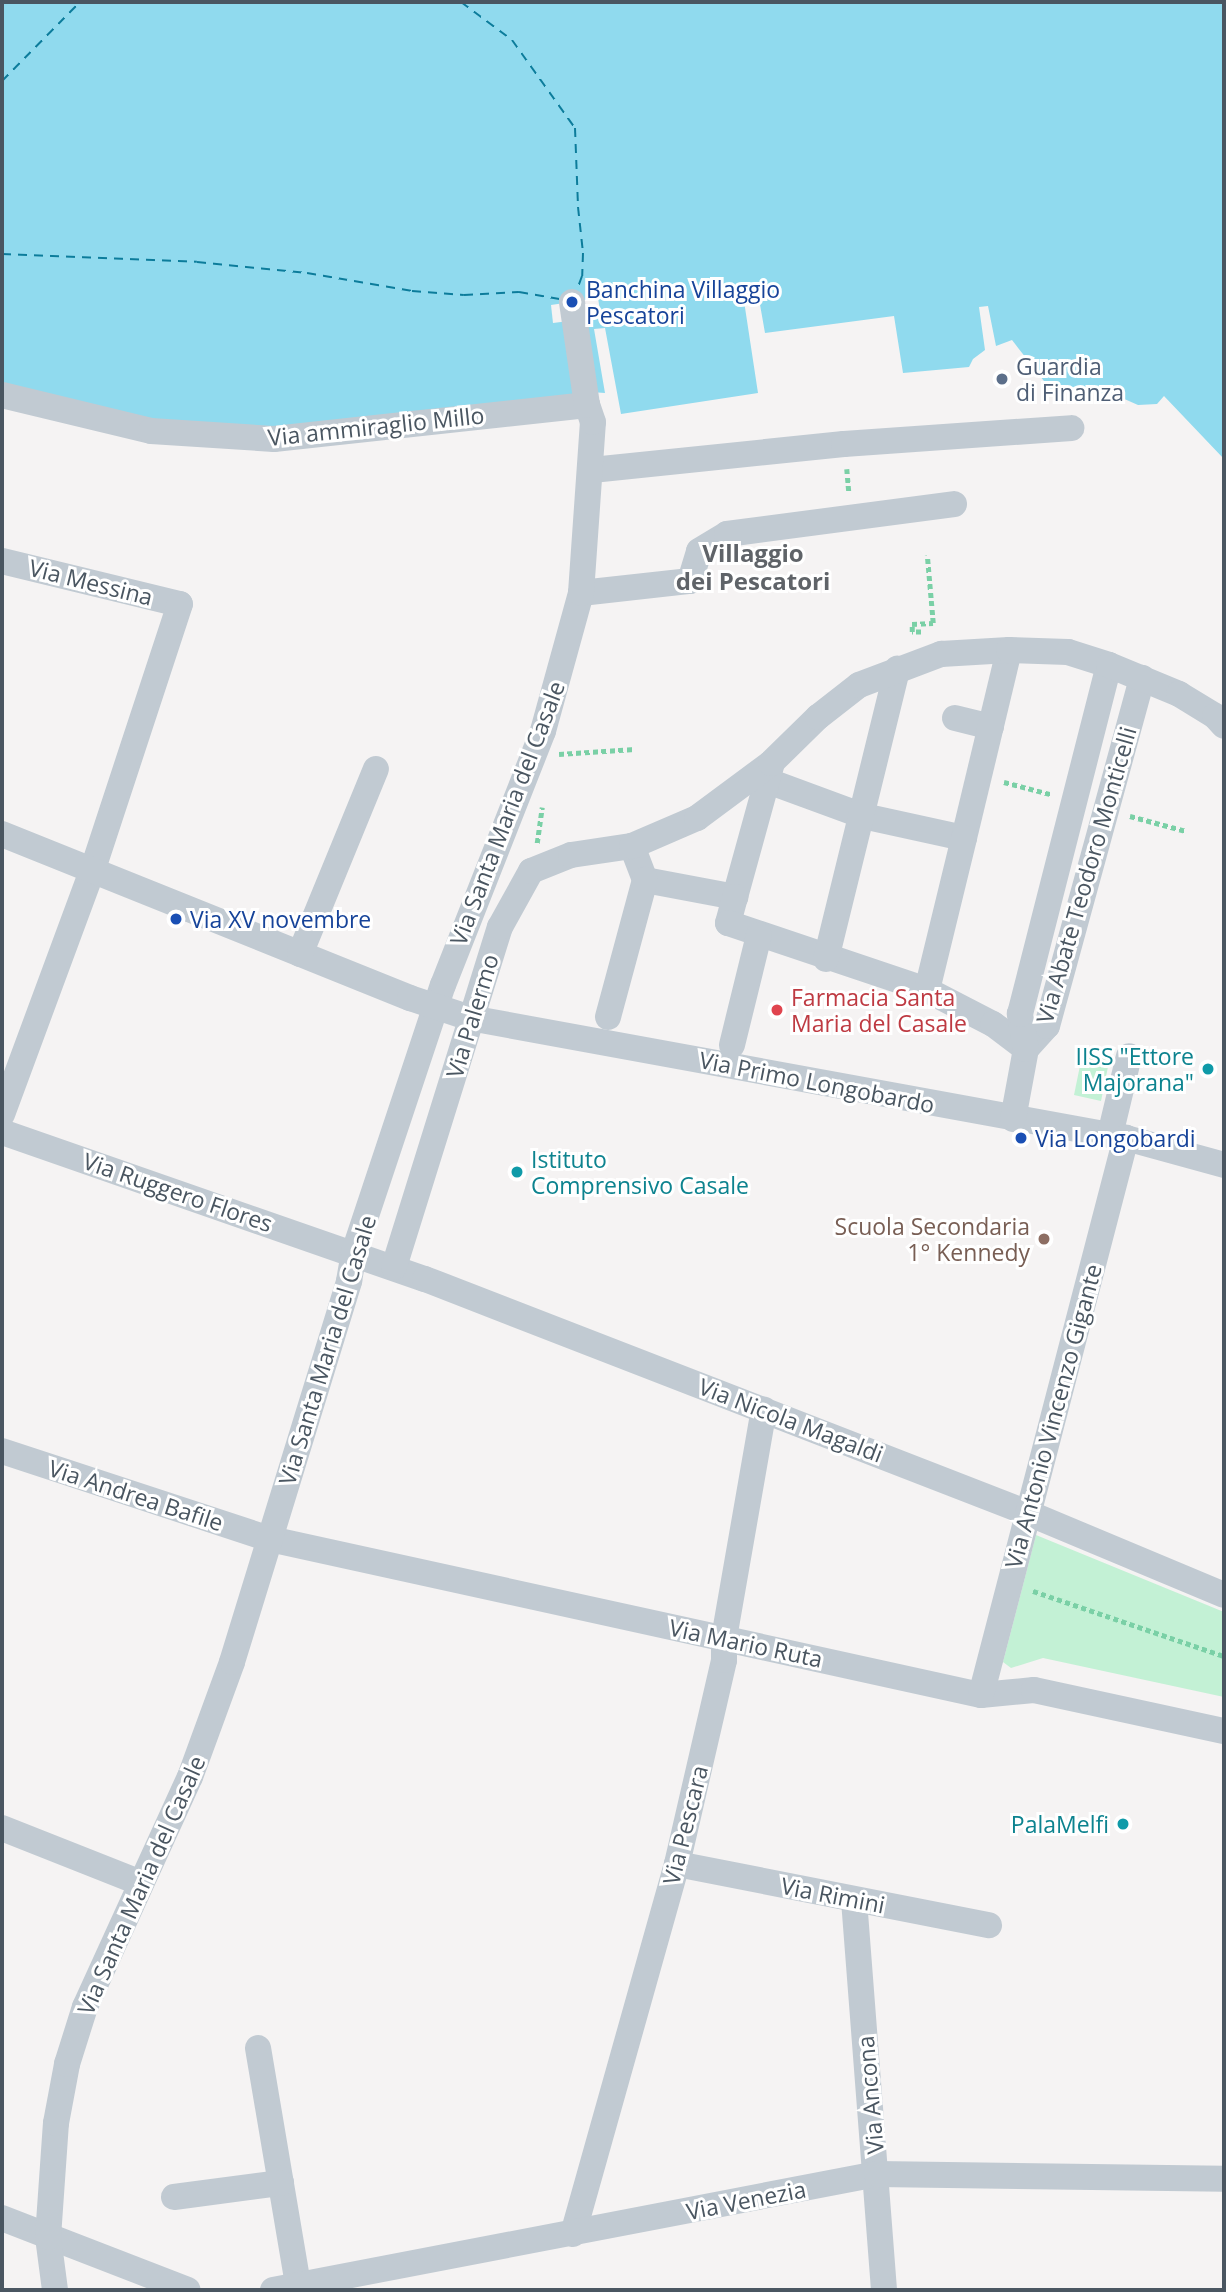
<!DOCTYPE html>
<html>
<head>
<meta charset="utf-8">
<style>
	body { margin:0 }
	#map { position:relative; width:1226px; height:2292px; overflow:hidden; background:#f5f3f3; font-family:"Open Sans",sans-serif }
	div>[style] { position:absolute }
	.green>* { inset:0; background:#c3f1d5 }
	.water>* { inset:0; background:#90daee }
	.pier>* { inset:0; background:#f5f3f3 }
	.ferry>* { height:2px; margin-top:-1px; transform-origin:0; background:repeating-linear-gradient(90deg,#0c7c9b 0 9px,transparent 0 16px) }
	.path>* { height:4.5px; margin-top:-2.25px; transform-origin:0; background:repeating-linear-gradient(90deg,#7ad0a6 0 5px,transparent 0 8.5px) }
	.minor>* { height:26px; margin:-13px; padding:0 13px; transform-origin:13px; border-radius:13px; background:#c1cad2 }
	.minor-bridge>* { height:26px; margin:-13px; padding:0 13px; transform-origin:13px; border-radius:13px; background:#c1cad2 }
	.dots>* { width:19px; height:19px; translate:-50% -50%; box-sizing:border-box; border:4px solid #fff; border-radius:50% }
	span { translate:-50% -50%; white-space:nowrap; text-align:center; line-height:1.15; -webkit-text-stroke:6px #fff; paint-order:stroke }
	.transit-label { font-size:23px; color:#164399 }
	.left { translate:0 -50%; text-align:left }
	.service-label { font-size:23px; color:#4e5e75 }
	.street-label { font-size:23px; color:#4a5661 }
	.health-label { font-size:23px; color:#be3a42 }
	.culture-label { font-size:23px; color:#0d838f }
	.right { translate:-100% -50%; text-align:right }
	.education-label { font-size:23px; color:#785e54 }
	.neighbourhood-label { font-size:24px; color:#5f6368; font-weight:700 }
	.frame { position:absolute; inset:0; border:4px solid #4a5661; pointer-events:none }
</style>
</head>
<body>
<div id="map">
	<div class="green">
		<i style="clip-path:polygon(1083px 1051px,1110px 1057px,1101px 1101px,1074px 1095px)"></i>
		<i style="clip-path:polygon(1036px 1535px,1224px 1612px,1224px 1697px,1043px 1658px,1011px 1668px,1003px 1662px)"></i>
	</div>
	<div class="water">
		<i style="clip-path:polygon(2px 2px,1224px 2px,1224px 459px,1164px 396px,1157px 404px,1138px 405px,1113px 394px,1051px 390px,1012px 340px,996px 346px,988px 306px,979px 307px,985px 350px,973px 359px,969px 367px,903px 373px,894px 316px,765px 333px,759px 299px,744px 301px,758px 393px,621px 414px,605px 328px,594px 329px,605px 393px,591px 392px,574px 399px,350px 424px,205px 428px,126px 418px,2px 389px)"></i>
	</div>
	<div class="pier">
		<i style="clip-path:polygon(598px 298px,601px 317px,553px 323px,551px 305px)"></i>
	</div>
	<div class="ferry">
		<i style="left:461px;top:2px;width:64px;rotate:36.7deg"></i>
		<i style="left:512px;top:40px;width:108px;rotate:54.4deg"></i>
		<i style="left:575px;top:128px;width:79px;rotate:87.8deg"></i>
		<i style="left:578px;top:207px;width:46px;rotate:83.8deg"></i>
		<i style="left:583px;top:253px;width:23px;rotate:92deg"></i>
		<i style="left:582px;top:276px;width:15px;rotate:110deg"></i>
		<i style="left:2px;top:81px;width:111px;rotate:-45.4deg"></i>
		<i style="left:2px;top:254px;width:195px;rotate:2.3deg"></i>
		<i style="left:197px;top:262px;width:111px;rotate:5.7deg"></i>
		<i style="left:307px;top:273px;width:107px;rotate:9.7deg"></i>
		<i style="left:412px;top:291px;width:52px;rotate:4.4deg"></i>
		<i style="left:464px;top:295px;width:55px;rotate:-3.1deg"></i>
		<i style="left:519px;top:292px;width:41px;rotate:9.9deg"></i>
	</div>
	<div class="path">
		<i style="left:847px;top:469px;width:23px;rotate:85deg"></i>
		<i style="left:921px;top:632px;width:9px;rotate:180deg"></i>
		<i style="left:912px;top:632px;width:8px;rotate:-90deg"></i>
		<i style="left:912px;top:624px;width:21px;rotate:-3deg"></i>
		<i style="left:933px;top:623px;width:68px;rotate:-95deg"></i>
		<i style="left:559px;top:754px;width:76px;rotate:-3.8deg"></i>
		<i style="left:1004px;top:782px;width:48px;rotate:14.6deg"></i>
		<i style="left:1130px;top:816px;width:58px;rotate:15deg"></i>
		<i style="left:537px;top:843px;width:36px;rotate:-82deg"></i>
		<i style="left:1033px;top:1591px;width:202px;rotate:18.8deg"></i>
	</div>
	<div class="minor">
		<i style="left:2px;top:395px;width:153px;rotate:13.6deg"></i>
		<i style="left:151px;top:431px;width:123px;rotate:3.7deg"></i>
		<i style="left:274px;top:439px;width:315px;rotate:-6.2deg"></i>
		<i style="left:592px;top:470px;width:253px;rotate:-5.9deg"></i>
		<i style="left:844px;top:444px;width:228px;rotate:-4deg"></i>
		<i style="left:2px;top:561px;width:183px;rotate:13.6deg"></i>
		<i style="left:180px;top:604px;width:281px;rotate:108.2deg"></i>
		<i style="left:92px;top:871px;width:259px;rotate:110.3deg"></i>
		<i style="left:581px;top:593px;width:110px;rotate:-6.3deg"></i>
		<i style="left:690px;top:581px;width:31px;rotate:-73deg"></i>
		<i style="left:699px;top:551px;width:33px;rotate:-31deg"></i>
		<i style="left:727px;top:534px;width:229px;rotate:-7.5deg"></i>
		<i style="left:955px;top:718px;width:37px;rotate:14deg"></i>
		<i style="left:768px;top:781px;width:101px;rotate:20.2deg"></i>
		<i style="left:863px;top:816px;width:103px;rotate:12.3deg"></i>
		<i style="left:964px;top:838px;width:193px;rotate:-76.5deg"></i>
		<i style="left:2px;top:834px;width:440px;rotate:21.9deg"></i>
		<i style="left:632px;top:846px;width:36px;rotate:69deg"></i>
		<i style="left:645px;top:880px;width:92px;rotate:10.7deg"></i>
		<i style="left:735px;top:897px;width:136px;rotate:-74.6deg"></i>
		<i style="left:735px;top:897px;width:27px;rotate:105deg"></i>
		<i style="left:728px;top:923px;width:210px;rotate:18.6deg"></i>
		<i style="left:927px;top:990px;width:74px;rotate:27.3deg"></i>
		<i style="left:993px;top:1024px;width:41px;rotate:37.1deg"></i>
		<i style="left:300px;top:954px;width:200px;rotate:-67.7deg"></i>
		<i style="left:826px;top:959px;width:299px;rotate:-76.2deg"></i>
		<i style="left:927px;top:990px;width:156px;rotate:-76.3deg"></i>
		<i style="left:608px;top:1017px;width:142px;rotate:-74.9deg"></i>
		<i style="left:470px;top:1018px;width:667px;rotate:10.37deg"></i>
		<i style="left:1126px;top:1138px;width:102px;rotate:15.4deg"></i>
		<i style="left:732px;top:1045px;width:113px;rotate:-76.2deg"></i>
		<i style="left:1026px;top:1049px;width:31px;rotate:-48deg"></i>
		<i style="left:1047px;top:1026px;width:361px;rotate:-74.7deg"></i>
		<i style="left:1013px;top:1119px;width:71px;rotate:-79.5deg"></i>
		<i style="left:1026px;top:1049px;width:36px;rotate:-100deg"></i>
		<i style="left:1020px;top:1014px;width:360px;rotate:-75.7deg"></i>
		<i style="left:2px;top:1132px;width:448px;rotate:19.2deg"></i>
		<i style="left:425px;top:1279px;width:647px;rotate:21.21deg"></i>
		<i style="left:1028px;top:1513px;width:212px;rotate:22.7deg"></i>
		<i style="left:1110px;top:1135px;width:81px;rotate:-76.5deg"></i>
		<i style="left:394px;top:1267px;width:356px;rotate:-72.7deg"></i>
		<i style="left:500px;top:927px;width:64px;rotate:-61deg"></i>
		<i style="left:531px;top:871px;width:43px;rotate:-21.8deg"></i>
		<i style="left:571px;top:855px;width:62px;rotate:-8.4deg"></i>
		<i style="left:632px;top:846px;width:71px;rotate:-23.3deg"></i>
		<i style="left:697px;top:818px;width:92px;rotate:-36.6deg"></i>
		<i style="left:771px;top:763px;width:66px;rotate:-44.4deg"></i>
		<i style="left:818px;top:717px;width:52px;rotate:-38deg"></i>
		<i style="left:859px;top:685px;width:88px;rotate:-20.7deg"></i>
		<i style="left:941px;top:654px;width:68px;rotate:-3.4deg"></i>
		<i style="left:1009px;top:650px;width:59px;rotate:1.9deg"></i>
		<i style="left:1068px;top:652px;width:43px;rotate:17.6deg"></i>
		<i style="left:1109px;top:665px;width:76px;rotate:22.5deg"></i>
		<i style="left:1179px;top:694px;width:42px;rotate:31.4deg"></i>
		<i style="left:1215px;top:716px;width:13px;rotate:48deg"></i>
		<i style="left:2px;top:1451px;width:282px;rotate:18.2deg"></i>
		<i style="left:270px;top:1539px;width:728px;rotate:12.38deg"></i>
		<i style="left:981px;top:1695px;width:53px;rotate:-5.4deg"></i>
		<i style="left:1034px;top:1690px;width:194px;rotate:12.2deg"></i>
		<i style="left:981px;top:1695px;width:576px;rotate:-75.41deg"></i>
		<i style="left:2px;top:1828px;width:149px;rotate:21.6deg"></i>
		<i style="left:677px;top:1864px;width:318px;rotate:11.1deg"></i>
		<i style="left:854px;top:1900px;width:391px;rotate:85.6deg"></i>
		<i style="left:258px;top:2048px;width:240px;rotate:80.4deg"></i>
		<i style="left:174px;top:2197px;width:108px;rotate:-7.5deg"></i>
		<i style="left:2px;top:2218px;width:199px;rotate:21.2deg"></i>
		<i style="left:573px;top:2234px;width:384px;rotate:-74.3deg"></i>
		<i style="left:677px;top:1864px;width:209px;rotate:-77deg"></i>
		<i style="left:724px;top:1660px;width:22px;rotate:-90deg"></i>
		<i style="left:724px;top:1638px;width:232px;rotate:-80.1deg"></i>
		<i style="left:55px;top:2290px;width:53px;rotate:-97.5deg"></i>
		<i style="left:48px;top:2237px;width:114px;rotate:-86deg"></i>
		<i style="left:56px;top:2123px;width:60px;rotate:-79.4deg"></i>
		<i style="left:67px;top:2064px;width:60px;rotate:-72.5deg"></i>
		<i style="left:85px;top:2007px;width:253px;rotate:-65.5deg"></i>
		<i style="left:190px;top:1777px;width:122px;rotate:-69.9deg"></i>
		<i style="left:232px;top:1662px;width:399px;rotate:-72.9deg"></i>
		<i style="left:349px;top:1281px;width:29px;rotate:-80deg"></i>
		<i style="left:354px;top:1252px;width:281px;rotate:-71.6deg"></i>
		<i style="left:443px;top:985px;width:273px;rotate:-68.5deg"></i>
		<i style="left:543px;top:731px;width:143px;rotate:-74.6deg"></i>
		<i style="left:581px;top:593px;width:171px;rotate:-86deg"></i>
		<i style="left:593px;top:422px;width:18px;rotate:-109deg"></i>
		<i style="left:587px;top:405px;width:104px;rotate:-98.3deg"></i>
		<i style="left:273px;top:2290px;width:615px;rotate:-10.87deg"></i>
		<i style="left:877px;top:2174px;width:347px;rotate:0.8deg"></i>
	</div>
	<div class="minor-bridge">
		<i style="left:410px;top:998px;width:63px;rotate:18.4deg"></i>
	</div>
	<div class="dots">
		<i style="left:572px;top:302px;background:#1a4fb4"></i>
		<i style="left:1002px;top:379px;background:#5c6f8a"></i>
		<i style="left:176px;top:919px;background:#1a4fb4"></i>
		<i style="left:777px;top:1010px;background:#e0444e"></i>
		<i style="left:1208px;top:1069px;background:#0f9aa8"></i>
		<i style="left:1021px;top:1138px;background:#1a4fb4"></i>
		<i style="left:517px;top:1172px;background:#0f9aa8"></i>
		<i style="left:1044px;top:1239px;background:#8d6e63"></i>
		<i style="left:1123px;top:1824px;background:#0f9aa8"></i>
	</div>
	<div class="transit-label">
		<span class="left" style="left:586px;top:302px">Banchina Villaggio<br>Pescatori</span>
		<span class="left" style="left:190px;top:919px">Via XV novembre</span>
		<span class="left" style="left:1035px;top:1138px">Via Longobardi</span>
	</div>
	<div class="service-label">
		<span class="left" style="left:1016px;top:379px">Guardia<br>di Finanza</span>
	</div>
	<div class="street-label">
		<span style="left:376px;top:426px;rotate:-6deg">Via ammiraglio Millo</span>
		<span style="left:91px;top:582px;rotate:14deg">Via Messina</span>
		<span style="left:507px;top:813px;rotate:-69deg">Via Santa Maria del Casale</span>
		<span style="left:1086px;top:875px;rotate:-74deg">Via Abate Teodoro Monticelli</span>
		<span style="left:472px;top:1016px;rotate:-73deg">Via Palermo</span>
		<span style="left:817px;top:1082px;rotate:11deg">Via Primo Longobardo</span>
		<span style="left:178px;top:1192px;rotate:19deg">Via Ruggero Flores</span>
		<span style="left:327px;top:1350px;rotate:-73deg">Via Santa Maria del Casale</span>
		<span style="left:1053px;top:1416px;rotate:-75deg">Via Antonio Vincenzo Gigante</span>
		<span style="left:791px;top:1420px;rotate:21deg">Via Nicola Magaldi</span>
		<span style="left:136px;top:1495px;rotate:18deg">Via Andrea Bafile</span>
		<span style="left:746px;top:1643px;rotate:12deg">Via Mario Ruta</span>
		<span style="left:685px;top:1825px;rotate:-76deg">Via Pescara</span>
		<span style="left:141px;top:1885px;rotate:-66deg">Via Santa Maria del Casale</span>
		<span style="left:833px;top:1895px;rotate:11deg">Via Rimini</span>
		<span style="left:870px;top:2095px;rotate:-95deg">Via Ancona</span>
		<span style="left:746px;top:2200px;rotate:-11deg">Via Venezia</span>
	</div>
	<div class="health-label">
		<span class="left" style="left:791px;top:1010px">Farmacia Santa<br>Maria del Casale</span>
	</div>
	<div class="culture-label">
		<span class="right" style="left:1194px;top:1069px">IISS "Ettore<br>Majorana"</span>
		<span class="left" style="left:531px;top:1172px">Istituto<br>Comprensivo Casale</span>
		<span class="right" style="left:1109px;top:1824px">PalaMelfi</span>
	</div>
	<div class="education-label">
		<span class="right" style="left:1030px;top:1239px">Scuola Secondaria<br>1° Kennedy</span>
	</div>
	<div class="neighbourhood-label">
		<span style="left:753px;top:567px">Villaggio<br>dei Pescatori</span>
	</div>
	<div class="frame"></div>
</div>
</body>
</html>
